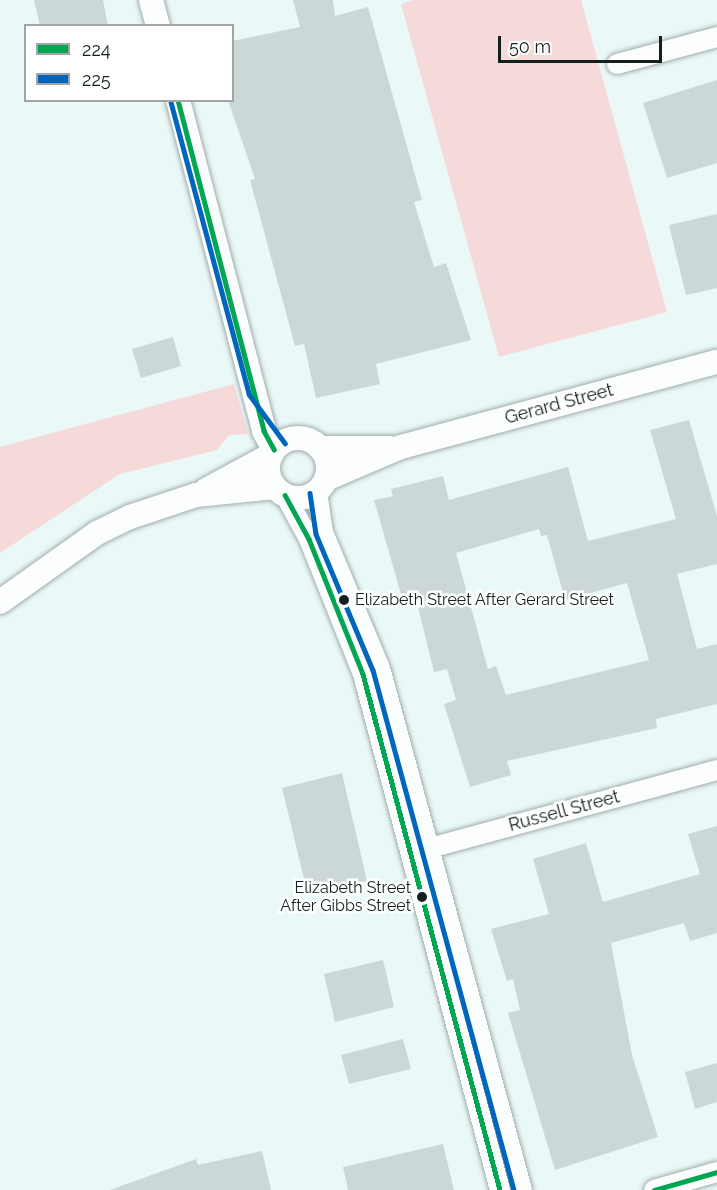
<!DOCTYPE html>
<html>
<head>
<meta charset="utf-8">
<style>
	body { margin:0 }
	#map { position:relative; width:717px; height:1190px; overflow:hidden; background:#ebf8f8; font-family:Raleway,sans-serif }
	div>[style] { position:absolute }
	.green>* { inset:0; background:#f6dad9 }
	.building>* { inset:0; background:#ccd8d8 }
	.roads { filter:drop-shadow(0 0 2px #a1adad) drop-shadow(0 0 2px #a1adad) }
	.minor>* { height:20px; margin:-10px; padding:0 10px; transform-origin:10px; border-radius:10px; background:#fcfefe }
	.tertiary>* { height:24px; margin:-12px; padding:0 12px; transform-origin:12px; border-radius:12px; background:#fcfefe }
	.tertiary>.ring { margin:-12px; padding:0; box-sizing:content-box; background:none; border:24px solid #fcfefe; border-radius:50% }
	.bus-1>* { height:4.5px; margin:-2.25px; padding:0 2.25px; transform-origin:2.25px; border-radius:2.25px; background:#00a651 }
	.bus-2>* { height:4.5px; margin:-2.25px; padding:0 2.25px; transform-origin:2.25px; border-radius:2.25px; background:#0065bd }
	.dots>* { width:16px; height:16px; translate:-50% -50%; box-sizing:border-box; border:3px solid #fff; border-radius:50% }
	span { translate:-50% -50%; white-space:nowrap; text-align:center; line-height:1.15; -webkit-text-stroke:5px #fff; paint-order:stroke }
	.bus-label { font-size:16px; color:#141f1f }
	.left { translate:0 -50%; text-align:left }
	.right { translate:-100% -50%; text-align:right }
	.street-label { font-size:18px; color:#141f1f }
	.legend { position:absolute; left:24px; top:24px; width:210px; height:78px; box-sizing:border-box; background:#fff; border:2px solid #a1a5a5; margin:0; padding:8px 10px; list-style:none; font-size:18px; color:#141f1f }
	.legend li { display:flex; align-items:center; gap:12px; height:30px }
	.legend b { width:30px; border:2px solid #a1a5a5 }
	.scale { position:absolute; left:498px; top:36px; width:164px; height:27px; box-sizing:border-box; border:3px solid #141f1f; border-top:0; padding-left:8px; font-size:18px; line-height:21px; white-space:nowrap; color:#141f1f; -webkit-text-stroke:4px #fff; paint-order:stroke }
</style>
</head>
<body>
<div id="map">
	<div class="green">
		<i style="clip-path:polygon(414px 0,581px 0,667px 312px,499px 357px,401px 4px)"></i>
		<i style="clip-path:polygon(234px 384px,248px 434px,229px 435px,217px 450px,120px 474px,0 553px,0 447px)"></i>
	</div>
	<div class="building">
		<i style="clip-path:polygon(34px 0,103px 0,108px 26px,40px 26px)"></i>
		<i style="clip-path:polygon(293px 0,333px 0,335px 16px,368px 7px,422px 200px,414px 202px,434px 267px,446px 263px,471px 340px,376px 364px,380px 384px,316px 398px,304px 344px,295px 346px,250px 180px,255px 179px,228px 100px,232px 41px,300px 27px)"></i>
		<i style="clip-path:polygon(717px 80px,717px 163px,667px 178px,643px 103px)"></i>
		<i style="clip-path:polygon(717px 214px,717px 288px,686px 295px,669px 225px)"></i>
		<i style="clip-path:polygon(173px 337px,181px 366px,141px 378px,132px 349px)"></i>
		<i style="clip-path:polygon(evenodd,689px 420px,717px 516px,717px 564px,677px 574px,697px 649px,717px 644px,717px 704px,656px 719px,657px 728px,507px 761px,511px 775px,470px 787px,444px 704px,456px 700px,447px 669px,434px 672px,415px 595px,402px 598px,374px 500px,393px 496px,391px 489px,443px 476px,449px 500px,568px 467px,588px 541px,676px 519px,650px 430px,689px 420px,539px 529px,541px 536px,547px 535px,565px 600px,627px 583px,649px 660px,506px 695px,496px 666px,488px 669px,456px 553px,539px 529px)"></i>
		<i style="clip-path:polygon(342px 773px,367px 881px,308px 895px,282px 788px)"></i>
		<i style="clip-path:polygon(717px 826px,717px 933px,690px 941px,684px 923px,611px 943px,632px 1055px,658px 1137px,555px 1170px,508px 1013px,520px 1010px,513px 979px,507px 981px,491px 929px,549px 914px,533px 859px,586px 843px,603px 902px,700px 874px,688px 834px)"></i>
		<i style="clip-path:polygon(383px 960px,394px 1007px,335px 1022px,324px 974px)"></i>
		<i style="clip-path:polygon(403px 1039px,411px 1069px,349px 1084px,341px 1055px)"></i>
		<i style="clip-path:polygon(717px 1063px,717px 1102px,695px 1109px,685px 1072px)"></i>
		<i style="clip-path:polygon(443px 1144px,454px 1190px,348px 1190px,343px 1167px)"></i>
		<i style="clip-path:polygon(262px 1151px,271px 1190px,110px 1190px,196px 1159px,198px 1165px)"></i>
	</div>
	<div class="roads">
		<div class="minor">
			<i style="left:617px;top:64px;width:104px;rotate:-15.1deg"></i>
			<i style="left:317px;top:492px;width:40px;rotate:81.5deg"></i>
			<i style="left:323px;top:532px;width:147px;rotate:67.3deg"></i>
			<i style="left:380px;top:668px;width:541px;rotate:74.78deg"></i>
			<i style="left:285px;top:495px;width:50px;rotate:61.4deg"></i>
			<i style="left:309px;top:539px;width:145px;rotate:68.2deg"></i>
			<i style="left:363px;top:674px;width:534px;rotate:75.13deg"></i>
			<i style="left:419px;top:851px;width:309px;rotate:-15.2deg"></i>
			<i style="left:654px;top:1190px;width:66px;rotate:-15.9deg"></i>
		</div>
		<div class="tertiary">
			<i style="left:151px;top:0;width:27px;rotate:75deg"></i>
			<i style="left:178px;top:100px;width:342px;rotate:75.4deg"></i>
			<i style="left:264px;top:431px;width:21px;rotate:61deg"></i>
			<i class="ring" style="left:268px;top:438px;width:36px;height:36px"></i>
			<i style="left:320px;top:448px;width:70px"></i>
			<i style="left:326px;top:479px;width:82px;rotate:-23.1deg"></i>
			<i style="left:401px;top:447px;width:327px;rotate:-15.1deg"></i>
			<i style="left:206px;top:490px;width:74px;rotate:-28.3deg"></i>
			<i style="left:0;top:602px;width:119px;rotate:-35.4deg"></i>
			<i style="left:97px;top:533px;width:37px;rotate:-26deg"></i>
			<i style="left:130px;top:517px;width:70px;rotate:-18.4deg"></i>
			<i style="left:196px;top:495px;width:79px;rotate:-5.8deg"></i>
		</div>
	</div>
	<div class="bus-1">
		<i style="left:178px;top:100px;width:342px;rotate:75.4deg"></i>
		<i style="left:264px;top:431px;width:21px;rotate:61deg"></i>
		<i style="left:285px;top:495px;width:50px;rotate:61.4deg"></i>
		<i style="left:309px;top:539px;width:145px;rotate:68.2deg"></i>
		<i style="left:363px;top:674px;width:534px;rotate:75.13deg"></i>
		<i style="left:654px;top:1190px;width:66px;rotate:-15.9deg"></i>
	</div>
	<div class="bus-2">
		<i style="left:171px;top:102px;width:302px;rotate:75deg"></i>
		<i style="left:249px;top:394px;width:61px;rotate:53.7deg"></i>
		<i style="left:310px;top:493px;width:41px;rotate:81.7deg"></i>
		<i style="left:316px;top:534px;width:147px;rotate:67.3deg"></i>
		<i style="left:373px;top:670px;width:539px;rotate:74.83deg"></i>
	</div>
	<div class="dots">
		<i style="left:344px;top:600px;background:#141f1f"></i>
		<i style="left:422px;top:897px;background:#141f1f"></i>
	</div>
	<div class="bus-label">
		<span class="left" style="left:355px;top:600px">Elizabeth Street After Gerard Street</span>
		<span class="right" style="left:411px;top:897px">Elizabeth Street<br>After Gibbs Street</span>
	</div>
	<div class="street-label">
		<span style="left:559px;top:404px;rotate:-15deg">Gerard Street</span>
		<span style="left:564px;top:811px;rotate:-15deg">Russell Street</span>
	</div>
	<ul class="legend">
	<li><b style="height:8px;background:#00a651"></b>224</li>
	<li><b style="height:8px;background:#0065bd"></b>225</li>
	</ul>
	<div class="scale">50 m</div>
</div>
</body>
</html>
